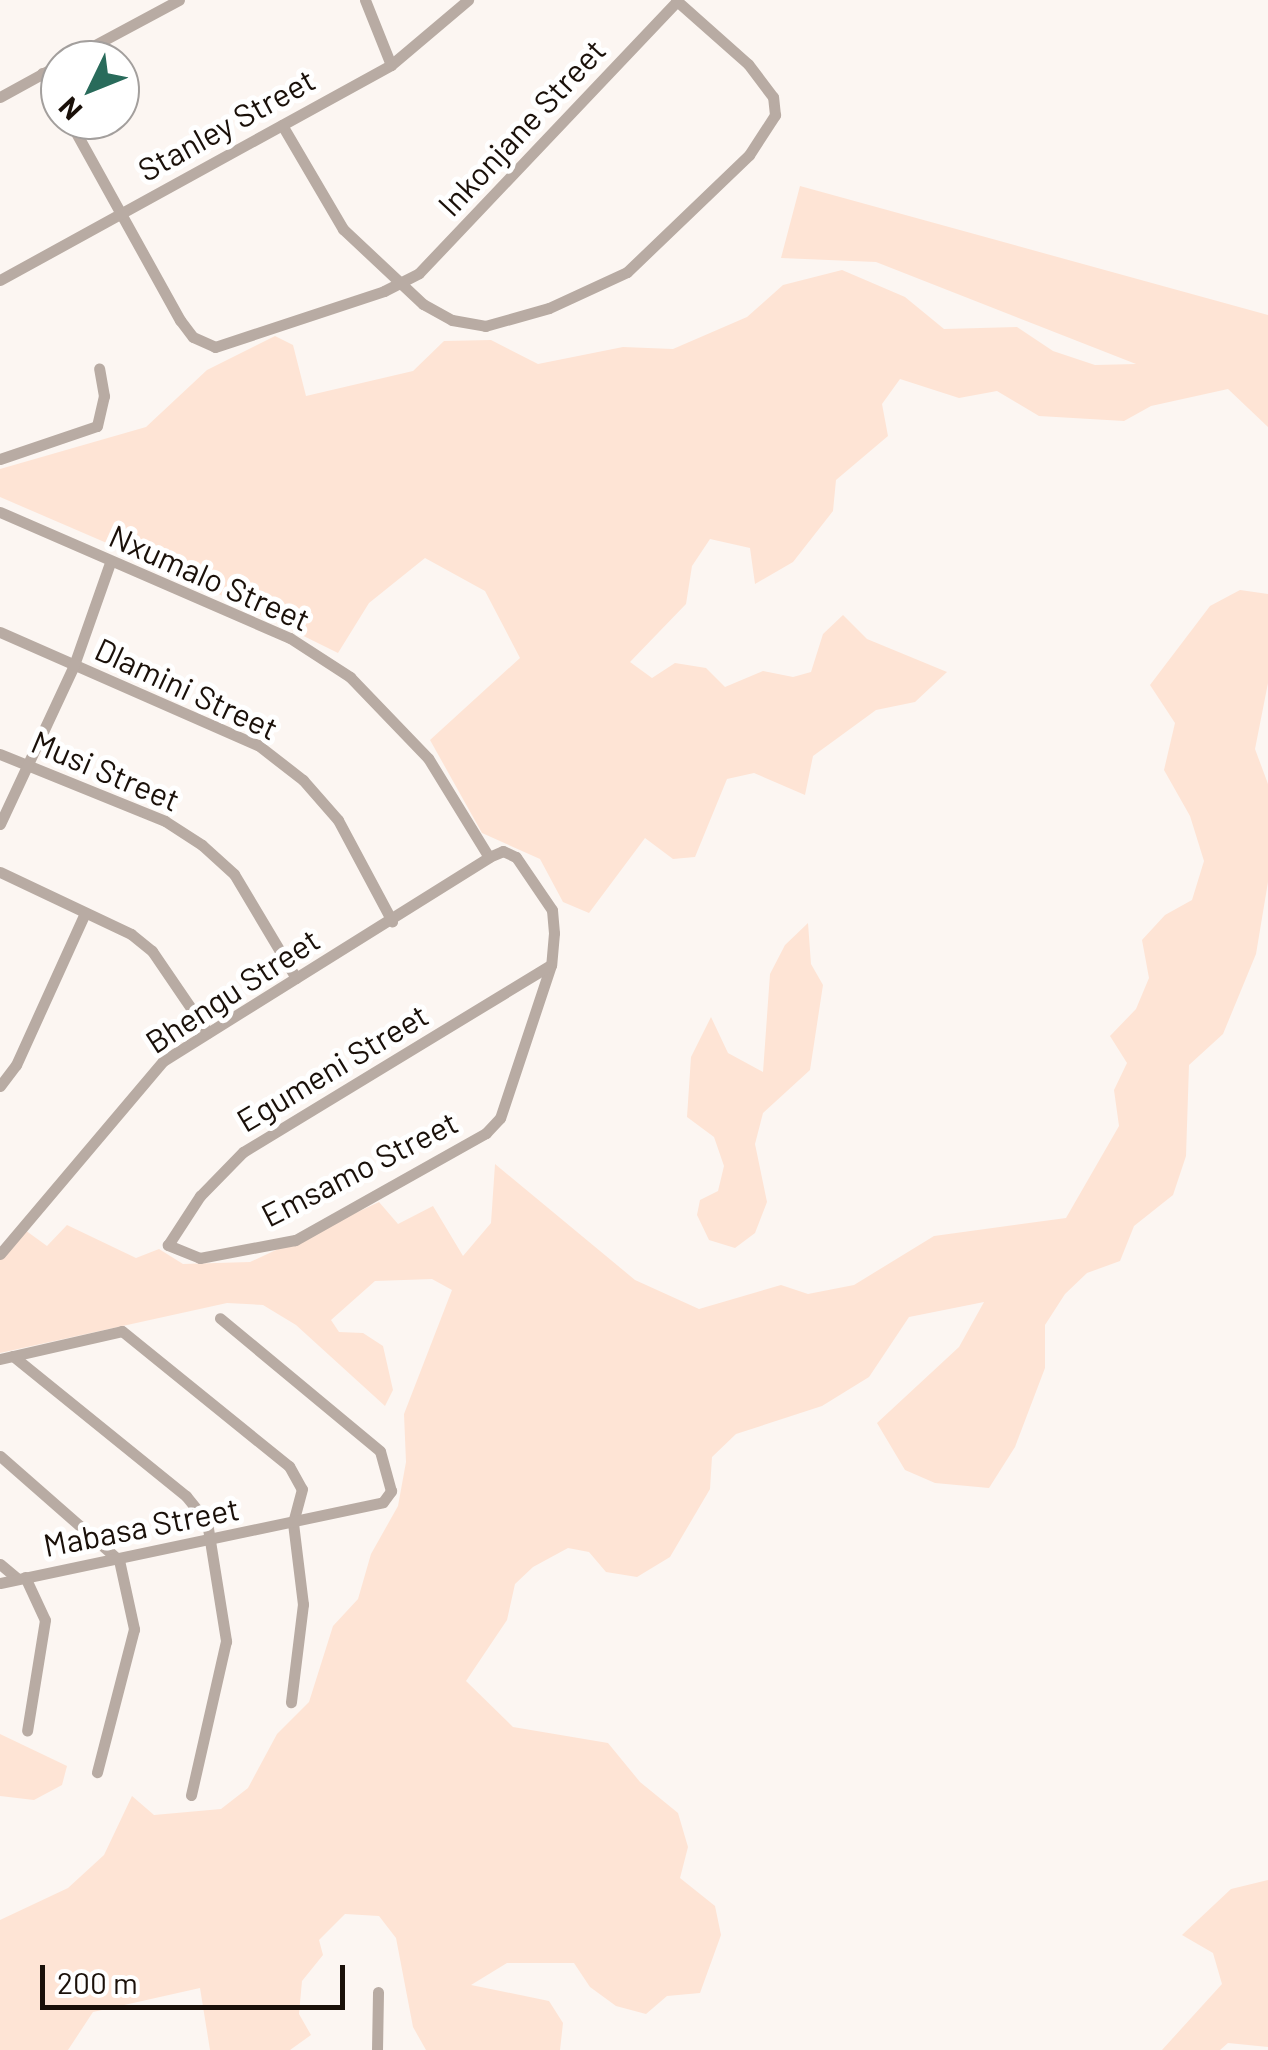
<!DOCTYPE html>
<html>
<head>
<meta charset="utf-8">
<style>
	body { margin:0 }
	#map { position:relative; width:1268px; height:2050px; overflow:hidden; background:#fcf6f2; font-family:Barlow,sans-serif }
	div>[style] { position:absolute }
	.green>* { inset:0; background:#fee4d5 }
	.minor>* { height:11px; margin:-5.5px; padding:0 5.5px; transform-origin:5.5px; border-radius:5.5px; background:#b8aba3 }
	span { translate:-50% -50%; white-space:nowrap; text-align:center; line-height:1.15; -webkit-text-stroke:10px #fff; paint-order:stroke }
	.street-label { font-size:32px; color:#1a1009 }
	.north { position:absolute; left:40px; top:40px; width:100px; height:100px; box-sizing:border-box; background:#fff; border:2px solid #a39f9d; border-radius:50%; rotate:227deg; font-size:28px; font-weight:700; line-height:40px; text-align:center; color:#1a1009 }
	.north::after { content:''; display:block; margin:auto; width:35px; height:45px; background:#296b5b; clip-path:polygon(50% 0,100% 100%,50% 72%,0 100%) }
	.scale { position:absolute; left:40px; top:1965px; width:305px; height:45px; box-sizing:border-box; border:5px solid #1a1009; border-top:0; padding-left:12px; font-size:30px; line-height:35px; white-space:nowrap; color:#1a1009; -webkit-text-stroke:8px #fff; paint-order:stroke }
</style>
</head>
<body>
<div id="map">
	<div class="green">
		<i style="clip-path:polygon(800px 186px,1268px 315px,1268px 427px,1228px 389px,1151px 406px,1124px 421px,1039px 416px,997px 391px,959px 398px,900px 379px,882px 404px,888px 436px,836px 480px,833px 511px,793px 562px,755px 584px,750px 548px,710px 539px,692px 566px,686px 604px,630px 662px,652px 678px,675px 663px,706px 668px,725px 687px,763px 671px,793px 677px,811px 672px,823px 634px,843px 615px,867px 639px,947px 672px,915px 702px,876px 710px,813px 756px,805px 795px,754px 773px,727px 779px,695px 857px,673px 859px,645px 838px,589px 913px,563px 902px,540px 859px,482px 833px,430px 740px,520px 658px,485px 591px,425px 558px,369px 603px,338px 653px,174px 572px,0 497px,0 469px,146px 427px,207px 370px,275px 336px,293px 345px,306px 396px,413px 371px,444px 341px,491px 340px,538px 364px,623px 347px,673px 349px,747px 317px,783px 285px,842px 270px,905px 297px,944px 329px,1017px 327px,1053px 351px,1095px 365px,1136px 364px,876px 262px,781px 258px)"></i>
		<i style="clip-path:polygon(1240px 590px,1268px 594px,1268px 683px,1255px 749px,1268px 784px,1268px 882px,1256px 954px,1223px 1034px,1189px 1065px,1186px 1156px,1173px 1195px,1134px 1226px,1120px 1261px,1087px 1273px,1065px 1294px,1045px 1325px,1045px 1368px,1015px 1447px,989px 1488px,935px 1483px,905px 1470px,877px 1423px,959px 1347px,984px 1302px,909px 1317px,869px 1377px,822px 1406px,736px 1434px,712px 1457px,710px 1489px,670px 1557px,637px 1577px,606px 1572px,589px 1552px,568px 1548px,533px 1567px,515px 1584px,507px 1620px,466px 1681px,513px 1727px,608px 1743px,640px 1782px,678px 1813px,688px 1847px,680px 1878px,715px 1906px,721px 1935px,700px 1993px,667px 1996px,646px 2014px,616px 2006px,590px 1987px,574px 1963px,507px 1963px,471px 1985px,549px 2001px,563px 2023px,560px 2050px,426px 2050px,413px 2027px,396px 1938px,379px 1916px,345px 1914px,319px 1940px,323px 1955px,302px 1981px,299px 2014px,311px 2035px,290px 2050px,210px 2050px,200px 1988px,93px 2012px,68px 2050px,0 2050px,0 1920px,68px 1888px,104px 1855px,132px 1796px,154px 1815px,221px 1809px,248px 1788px,277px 1734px,309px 1702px,333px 1626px,358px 1599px,371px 1554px,398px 1506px,406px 1462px,404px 1414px,452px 1290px,432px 1279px,375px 1281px,331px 1320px,339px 1332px,363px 1333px,383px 1346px,393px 1390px,385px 1406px,296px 1325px,263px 1305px,227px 1303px,0 1353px,0 1260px,25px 1230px,47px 1246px,67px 1225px,136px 1258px,159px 1249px,183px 1264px,250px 1262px,379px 1202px,398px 1224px,433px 1206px,463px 1256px,491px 1223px,495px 1164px,635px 1280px,699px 1309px,781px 1285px,808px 1294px,854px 1285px,934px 1236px,1066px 1218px,1119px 1126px,1114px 1090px,1127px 1063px,1110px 1036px,1136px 1009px,1149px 978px,1142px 940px,1165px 915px,1192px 900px,1204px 861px,1190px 816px,1164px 770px,1175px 723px,1150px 685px,1210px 606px)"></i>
		<i style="clip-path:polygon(808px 923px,811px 964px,823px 985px,810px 1070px,763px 1113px,755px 1144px,767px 1202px,755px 1233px,735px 1248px,709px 1240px,697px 1215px,700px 1200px,718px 1191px,724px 1166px,714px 1137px,687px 1117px,691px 1057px,711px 1017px,728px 1053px,763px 1072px,770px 974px,785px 945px)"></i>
		<i style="clip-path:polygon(0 1734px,67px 1766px,62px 1785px,34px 1800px,0 1796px)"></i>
		<i style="clip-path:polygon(1268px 1880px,1268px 2047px,1228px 2043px,1220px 2050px,1162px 2050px,1222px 1984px,1213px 1953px,1182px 1935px,1231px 1889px)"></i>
	</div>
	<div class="minor">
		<i style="left:365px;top:0;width:70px;rotate:68.2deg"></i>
		<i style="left:67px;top:60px;width:127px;rotate:-28.2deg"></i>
		<i style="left:42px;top:73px;width:37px;rotate:61deg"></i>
		<i style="left:0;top:97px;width:68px;rotate:-28.8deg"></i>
		<i style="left:69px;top:120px;width:229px;rotate:61deg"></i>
		<i style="left:180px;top:320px;width:21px;rotate:53deg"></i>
		<i style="left:193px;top:337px;width:24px;rotate:24deg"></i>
		<i style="left:215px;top:347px;width:178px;rotate:-18.3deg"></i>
		<i style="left:384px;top:291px;width:39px;rotate:-27deg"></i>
		<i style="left:419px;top:273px;width:375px;rotate:-46.5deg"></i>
		<i style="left:282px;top:125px;width:121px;rotate:59.6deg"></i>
		<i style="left:343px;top:229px;width:110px;rotate:43.2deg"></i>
		<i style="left:423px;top:304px;width:33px;rotate:29deg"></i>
		<i style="left:452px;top:320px;width:34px;rotate:10deg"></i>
		<i style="left:485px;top:326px;width:66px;rotate:-15.7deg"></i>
		<i style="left:549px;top:308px;width:86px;rotate:-24.8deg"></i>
		<i style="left:627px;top:272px;width:169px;rotate:-43.8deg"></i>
		<i style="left:749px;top:155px;width:48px;rotate:-57deg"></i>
		<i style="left:775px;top:115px;width:18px;rotate:-96deg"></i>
		<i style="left:773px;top:97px;width:41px;rotate:-127.1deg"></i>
		<i style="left:748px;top:64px;width:96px;rotate:-138.4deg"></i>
		<i style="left:0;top:280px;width:446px;rotate:-28.8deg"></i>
		<i style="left:391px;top:65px;width:101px;rotate:-40.2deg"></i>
		<i style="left:0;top:459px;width:102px;rotate:-18.8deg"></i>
		<i style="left:97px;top:426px;width:31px;rotate:-77deg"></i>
		<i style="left:104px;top:396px;width:28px;rotate:-100deg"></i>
		<i style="left:0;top:512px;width:316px;rotate:23.5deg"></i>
		<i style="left:290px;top:638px;width:72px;rotate:33deg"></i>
		<i style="left:350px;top:677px;width:112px;rotate:46.1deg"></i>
		<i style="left:428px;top:758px;width:116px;rotate:58.4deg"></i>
		<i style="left:0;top:632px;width:282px;rotate:23.7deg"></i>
		<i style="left:258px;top:745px;width:57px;rotate:37.9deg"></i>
		<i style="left:303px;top:780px;width:53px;rotate:48.8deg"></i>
		<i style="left:338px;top:820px;width:115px;rotate:61.9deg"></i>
		<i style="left:0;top:754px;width:178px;rotate:22.1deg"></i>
		<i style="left:165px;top:821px;width:44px;rotate:33deg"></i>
		<i style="left:202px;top:845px;width:43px;rotate:42.2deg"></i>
		<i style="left:234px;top:874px;width:121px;rotate:59.2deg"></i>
		<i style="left:0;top:824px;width:175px;rotate:-65deg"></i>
		<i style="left:74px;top:665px;width:108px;rotate:-70.6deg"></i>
		<i style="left:0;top:872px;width:145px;rotate:25.3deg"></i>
		<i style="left:131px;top:934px;width:27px;rotate:39deg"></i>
		<i style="left:152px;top:951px;width:99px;rotate:55.7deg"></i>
		<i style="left:0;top:1086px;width:26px;rotate:-53deg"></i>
		<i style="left:16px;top:1065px;width:167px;rotate:-65.6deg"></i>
		<i style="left:0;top:1254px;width:253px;rotate:-49.8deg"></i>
		<i style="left:163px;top:1061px;width:385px;rotate:-32deg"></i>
		<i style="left:489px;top:857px;width:15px;rotate:-23deg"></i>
		<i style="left:503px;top:851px;width:14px;rotate:25deg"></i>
		<i style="left:516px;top:857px;width:64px;rotate:55.8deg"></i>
		<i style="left:552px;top:910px;width:23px;rotate:85deg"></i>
		<i style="left:554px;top:933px;width:32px;rotate:95deg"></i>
		<i style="left:551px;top:965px;width:161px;rotate:108.4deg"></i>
		<i style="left:500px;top:1118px;width:21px;rotate:133deg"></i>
		<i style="left:486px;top:1133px;width:219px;rotate:150.7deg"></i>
		<i style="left:295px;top:1240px;width:97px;rotate:169.3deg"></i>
		<i style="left:200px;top:1258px;width:35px;rotate:-158deg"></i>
		<i style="left:168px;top:1245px;width:59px;rotate:-56.9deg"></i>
		<i style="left:200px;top:1196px;width:62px;rotate:-45.7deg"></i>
		<i style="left:243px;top:1152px;width:360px;rotate:-31.3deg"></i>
		<i style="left:13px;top:1356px;width:223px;rotate:39deg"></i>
		<i style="left:186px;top:1496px;width:33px;rotate:51deg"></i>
		<i style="left:207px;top:1522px;width:121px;rotate:80.9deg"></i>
		<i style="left:226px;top:1641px;width:158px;rotate:102.8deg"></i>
		<i style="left:0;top:1359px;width:125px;rotate:-12.9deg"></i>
		<i style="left:122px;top:1331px;width:215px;rotate:39deg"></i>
		<i style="left:289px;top:1466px;width:26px;rotate:61deg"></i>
		<i style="left:302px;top:1489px;width:35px;rotate:105deg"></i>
		<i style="left:293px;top:1523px;width:82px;rotate:83deg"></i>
		<i style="left:303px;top:1604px;width:99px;rotate:97deg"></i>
		<i style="left:0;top:1456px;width:158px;rotate:41.2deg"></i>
		<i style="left:119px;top:1560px;width:71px;rotate:77.7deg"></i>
		<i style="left:134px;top:1629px;width:148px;rotate:104.5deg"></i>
		<i style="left:0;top:1564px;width:23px;rotate:40deg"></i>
		<i style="left:25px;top:1577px;width:47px;rotate:65.1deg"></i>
		<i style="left:45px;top:1620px;width:112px;rotate:99.2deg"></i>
		<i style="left:0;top:1583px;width:391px;rotate:-11.9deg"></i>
		<i style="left:383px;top:1502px;width:14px;rotate:-54deg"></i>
		<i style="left:391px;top:1491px;width:41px;rotate:-105.4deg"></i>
		<i style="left:380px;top:1451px;width:208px;rotate:-140.3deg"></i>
		<i style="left:377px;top:2050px;width:58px;rotate:-89deg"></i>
	</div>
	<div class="street-label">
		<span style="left:226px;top:124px;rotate:-29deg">Stanley Street</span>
		<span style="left:521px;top:127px;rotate:-47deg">Inkonjane Street</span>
		<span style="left:210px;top:577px;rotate:24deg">Nxumalo Street</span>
		<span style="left:187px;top:688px;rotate:25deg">Dlamini Street</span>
		<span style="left:106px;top:770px;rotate:23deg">Musi Street</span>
		<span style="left:232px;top:990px;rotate:-33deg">Bhengu Street</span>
		<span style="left:332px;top:1067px;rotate:-31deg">Egumeni Street</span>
		<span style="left:359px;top:1168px;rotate:-27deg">Emsamo Street</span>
		<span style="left:141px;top:1526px;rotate:-11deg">Mabasa Street</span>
	</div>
	<div class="north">N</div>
	<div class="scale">200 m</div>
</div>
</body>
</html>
